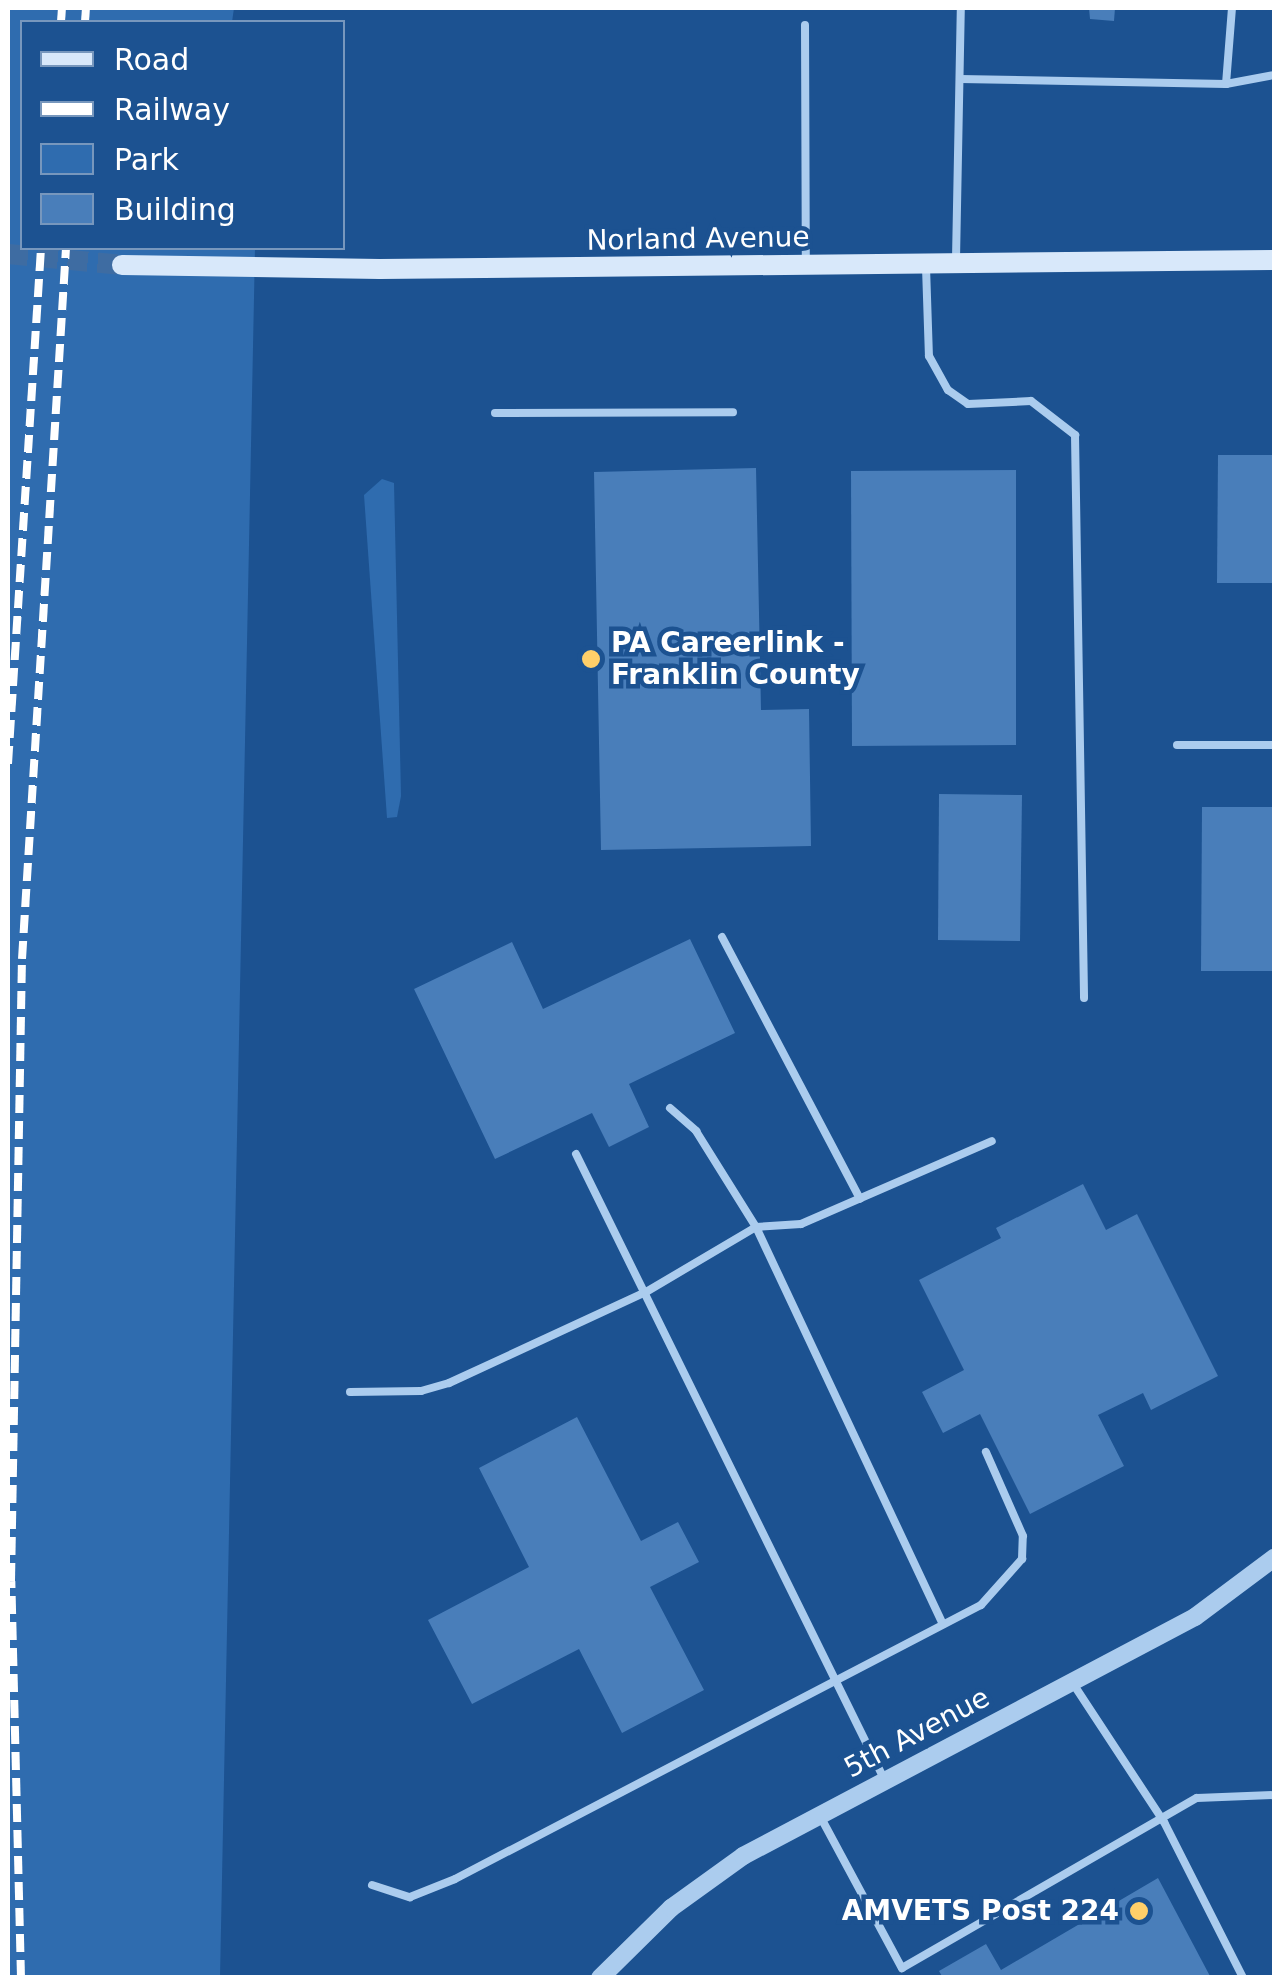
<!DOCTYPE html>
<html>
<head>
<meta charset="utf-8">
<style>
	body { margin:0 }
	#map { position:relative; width:1282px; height:1985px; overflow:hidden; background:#1c5291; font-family:"DejaVu Sans",sans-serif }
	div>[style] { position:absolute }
	.green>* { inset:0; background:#2f6caf }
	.building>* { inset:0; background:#497eba }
	.secondary-tunnel>* { height:20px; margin-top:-10px; transform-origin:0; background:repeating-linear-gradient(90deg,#3e6ca2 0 20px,transparent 0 30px) }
	.service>* { height:8px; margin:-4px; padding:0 4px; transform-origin:4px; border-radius:4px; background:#abccee }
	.tertiary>* { height:18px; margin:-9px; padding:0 9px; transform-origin:9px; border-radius:9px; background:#abccee }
	.secondary>* { height:20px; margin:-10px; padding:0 10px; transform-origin:10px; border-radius:10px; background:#d8e8fa }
	.rail>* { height:8px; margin-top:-4px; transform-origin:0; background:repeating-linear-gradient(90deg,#fff 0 18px,transparent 0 26px) }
	.dots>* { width:28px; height:28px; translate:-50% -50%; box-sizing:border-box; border:5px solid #1c5291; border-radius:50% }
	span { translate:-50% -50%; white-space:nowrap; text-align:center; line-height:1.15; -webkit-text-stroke:9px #1c5291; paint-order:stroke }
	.street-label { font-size:28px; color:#fff }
	.poi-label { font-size:28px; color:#fff; font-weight:700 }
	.left { translate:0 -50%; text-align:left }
	.right { translate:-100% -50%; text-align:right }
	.frame { position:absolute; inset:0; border:10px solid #fff; pointer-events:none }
	.legend { position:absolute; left:20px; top:20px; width:325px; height:230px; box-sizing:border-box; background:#1c5291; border:2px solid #7797bd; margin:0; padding:12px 18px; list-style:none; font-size:30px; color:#fff }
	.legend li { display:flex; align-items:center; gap:20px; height:50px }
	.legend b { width:50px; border:2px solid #7797bd }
</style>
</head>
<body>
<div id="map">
	<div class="green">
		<i style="clip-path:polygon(8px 8px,234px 8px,232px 22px,22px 22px,22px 248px,255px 248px,220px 1977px,8px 1978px)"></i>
		<i style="clip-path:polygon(382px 479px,394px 483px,401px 796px,397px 817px,387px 818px,364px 495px)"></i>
	</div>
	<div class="building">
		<i style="clip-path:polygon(1089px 8px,1115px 8px,1114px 21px,1090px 19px)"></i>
		<i style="clip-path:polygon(1218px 455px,1274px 455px,1274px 583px,1217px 583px)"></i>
		<i style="clip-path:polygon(756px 468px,761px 710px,809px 709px,811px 846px,601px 850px,594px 472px)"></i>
		<i style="clip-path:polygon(1016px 470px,1016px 745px,852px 746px,851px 471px)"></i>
		<i style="clip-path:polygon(939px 794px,1022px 795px,1020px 941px,938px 940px)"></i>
		<i style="clip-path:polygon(1202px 807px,1274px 807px,1274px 971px,1201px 971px)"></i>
		<i style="clip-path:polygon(690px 939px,735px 1033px,629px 1084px,649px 1127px,609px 1147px,592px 1113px,495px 1159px,414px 989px,512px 942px,543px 1009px)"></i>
		<i style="clip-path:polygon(1083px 1184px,1106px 1230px,1137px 1214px,1218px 1376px,1151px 1410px,1143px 1393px,1098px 1415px,1124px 1466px,1030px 1514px,980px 1414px,943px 1433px,922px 1392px,964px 1370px,919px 1280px,1001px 1238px,996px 1228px)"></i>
		<i style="clip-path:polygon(577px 1417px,641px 1541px,678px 1522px,699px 1562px,650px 1587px,704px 1690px,622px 1733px,579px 1649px,472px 1704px,428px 1620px,529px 1567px,479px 1468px)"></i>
		<i style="clip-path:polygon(1158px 1878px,1211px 1978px,943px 1978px,939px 1971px,986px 1944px,1001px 1970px)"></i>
	</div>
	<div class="secondary-tunnel">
		<i style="left:8px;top:254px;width:115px;rotate:5.5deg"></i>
	</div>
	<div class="service">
		<i style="left:805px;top:25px;width:235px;rotate:89.8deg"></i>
		<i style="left:960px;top:79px;width:266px;rotate:1.1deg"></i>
		<i style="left:1226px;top:84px;width:76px;rotate:-85.5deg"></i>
		<i style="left:1226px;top:84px;width:49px;rotate:-10.6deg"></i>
		<i style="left:956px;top:259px;width:251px;rotate:-88.9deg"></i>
		<i style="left:926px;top:267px;width:89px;rotate:88.1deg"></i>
		<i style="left:929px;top:356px;width:39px;rotate:61deg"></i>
		<i style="left:948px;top:390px;width:24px;rotate:35deg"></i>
		<i style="left:968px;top:404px;width:63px;rotate:-2.7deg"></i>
		<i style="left:1031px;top:401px;width:56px;rotate:37.7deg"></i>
		<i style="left:1075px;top:435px;width:563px;rotate:89.08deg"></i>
		<i style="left:495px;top:413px;width:238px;rotate:-0.2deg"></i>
		<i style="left:1177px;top:745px;width:97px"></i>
		<i style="left:722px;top:937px;width:296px;rotate:62.2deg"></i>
		<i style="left:670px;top:1108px;width:35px;rotate:41deg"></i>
		<i style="left:696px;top:1131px;width:113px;rotate:58deg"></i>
		<i style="left:756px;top:1227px;width:439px;rotate:64.8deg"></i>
		<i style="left:576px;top:1154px;width:699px;rotate:63.76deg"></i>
		<i style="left:350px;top:1392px;width:71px;rotate:-0.8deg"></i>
		<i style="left:421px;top:1391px;width:29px;rotate:-16deg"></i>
		<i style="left:449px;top:1383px;width:217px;rotate:-24.8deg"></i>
		<i style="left:646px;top:1292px;width:128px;rotate:-30.6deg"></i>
		<i style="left:756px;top:1227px;width:45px;rotate:-3.8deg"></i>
		<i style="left:801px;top:1224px;width:208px;rotate:-23.5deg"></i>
		<i style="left:1072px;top:1682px;width:168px;rotate:56.7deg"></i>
		<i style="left:1164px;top:1822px;width:175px;rotate:63.1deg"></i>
		<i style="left:820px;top:1816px;width:173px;rotate:61.7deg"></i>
		<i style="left:902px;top:1968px;width:340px;rotate:-30deg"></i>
		<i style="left:1197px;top:1798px;width:77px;rotate:-2.2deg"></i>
		<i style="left:372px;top:1885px;width:40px;rotate:18deg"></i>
		<i style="left:410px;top:1897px;width:48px;rotate:-21.8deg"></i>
		<i style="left:455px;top:1879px;width:593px;rotate:-27.52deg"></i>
		<i style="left:981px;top:1605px;width:62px;rotate:-48.3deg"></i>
		<i style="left:1022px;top:1559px;width:23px;rotate:-88deg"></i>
		<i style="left:1023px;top:1536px;width:92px;rotate:-113.8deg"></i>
	</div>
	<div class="tertiary">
		<i style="left:600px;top:1978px;width:100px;rotate:-44.6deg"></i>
		<i style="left:671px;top:1908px;width:89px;rotate:-35.8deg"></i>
		<i style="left:743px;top:1856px;width:511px;rotate:-27.87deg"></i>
		<i style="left:1195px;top:1617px;width:99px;rotate:-36.8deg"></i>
	</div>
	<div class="secondary">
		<i style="left:122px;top:265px;width:258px;rotate:0.9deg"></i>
		<i style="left:380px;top:269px;width:894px;rotate:-0.58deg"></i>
	</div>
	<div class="rail">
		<i style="left:61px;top:22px;width:14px;rotate:-86deg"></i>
		<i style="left:85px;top:22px;width:14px;rotate:-86deg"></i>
		<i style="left:8px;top:764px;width:517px;rotate:-86.34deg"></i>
		<i style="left:21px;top:1978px;width:397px;rotate:-91.4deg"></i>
		<i style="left:11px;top:1581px;width:622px;rotate:-88.99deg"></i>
		<i style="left:22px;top:959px;width:712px;rotate:-86.46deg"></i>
	</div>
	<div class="dots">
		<i style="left:591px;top:659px;background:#ffcf69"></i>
		<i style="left:1139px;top:1911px;background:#ffcf69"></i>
	</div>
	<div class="street-label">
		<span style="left:698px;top:239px;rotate:-1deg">Norland Avenue</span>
		<span style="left:917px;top:1733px;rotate:-28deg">5th Avenue</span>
	</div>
	<div class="poi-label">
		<span class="left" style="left:611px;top:659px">PA Careerlink -<br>Franklin County</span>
		<span class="right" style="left:1119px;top:1911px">AMVETS Post 224</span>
	</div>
	<div class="frame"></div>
	<ul class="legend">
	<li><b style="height:12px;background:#d8e8fa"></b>Road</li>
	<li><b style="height:12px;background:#fff"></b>Railway</li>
	<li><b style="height:28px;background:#2f6caf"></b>Park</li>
	<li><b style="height:28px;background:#497eba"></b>Building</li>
	</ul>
</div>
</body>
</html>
